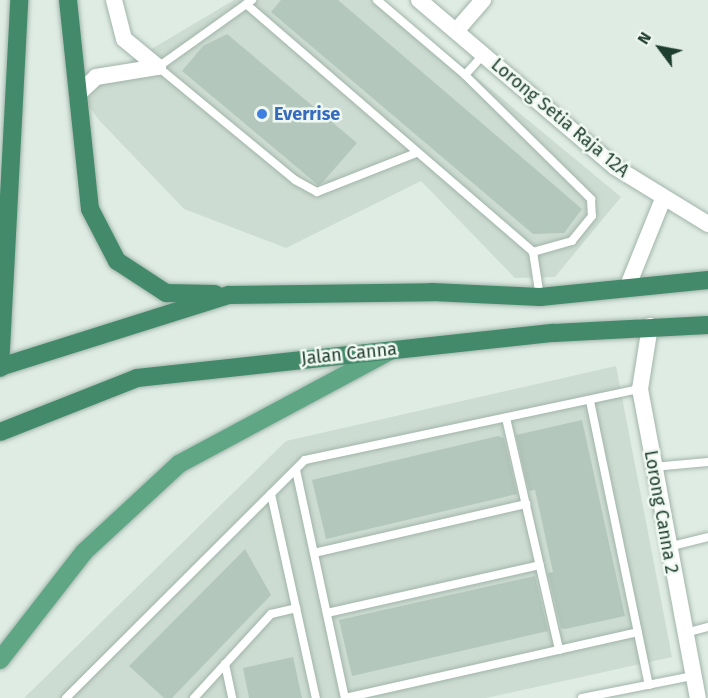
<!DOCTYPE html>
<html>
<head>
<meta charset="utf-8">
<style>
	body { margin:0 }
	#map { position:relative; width:708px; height:698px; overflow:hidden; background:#dfece4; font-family:"Fira Sans",sans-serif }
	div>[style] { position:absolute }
	.built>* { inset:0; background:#cddcd2 }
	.building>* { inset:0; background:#b4c7bc }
	.roads { filter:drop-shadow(0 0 2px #a1b4aa) drop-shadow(0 0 2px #a1b4aa) }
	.service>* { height:8px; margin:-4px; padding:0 4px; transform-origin:4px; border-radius:4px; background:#fff }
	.minor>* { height:16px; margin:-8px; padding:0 8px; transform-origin:8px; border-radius:8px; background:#fff }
	.primary>* { height:18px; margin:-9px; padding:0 9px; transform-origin:9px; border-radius:9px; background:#5fa685 }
	.trunk>* { height:18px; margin:-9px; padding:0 9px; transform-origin:9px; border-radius:9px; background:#438a6a }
	.dots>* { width:16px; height:16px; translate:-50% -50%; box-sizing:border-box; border:3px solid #f0f8f2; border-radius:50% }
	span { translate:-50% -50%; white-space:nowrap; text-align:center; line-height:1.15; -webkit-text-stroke:5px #f0f8f2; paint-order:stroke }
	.shop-label { font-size:18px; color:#366cbe; font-weight:700 }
	.left { translate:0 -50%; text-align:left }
	.street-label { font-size:18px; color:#1e3e2f }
	.north { position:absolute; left:630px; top:18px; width:60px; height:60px; -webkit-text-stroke:4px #f0f8f2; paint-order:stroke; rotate:302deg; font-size:16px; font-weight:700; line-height:24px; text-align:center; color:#1e3e2f }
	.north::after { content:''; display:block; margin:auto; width:21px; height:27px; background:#1e3e2f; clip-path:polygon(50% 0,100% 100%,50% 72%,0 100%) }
</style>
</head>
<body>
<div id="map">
	<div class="built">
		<i style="clip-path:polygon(234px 0,383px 0,621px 197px,555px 277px,515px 278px,421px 181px,286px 248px,184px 209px,98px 119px,79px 92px)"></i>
		<i style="clip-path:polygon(616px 366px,672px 657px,486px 698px,24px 698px,286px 441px)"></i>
	</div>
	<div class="building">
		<i style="clip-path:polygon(281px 0,338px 0,582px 209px,564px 233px,533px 234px,271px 12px)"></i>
		<i style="clip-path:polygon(227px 34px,357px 143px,322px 183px,318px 185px,182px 71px,203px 46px)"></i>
		<i style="clip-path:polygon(582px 420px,625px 616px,565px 629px,561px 628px,548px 573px,553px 572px,535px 490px,529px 491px,516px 435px)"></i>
		<i style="clip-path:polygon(498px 436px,504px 438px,517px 494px,326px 539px,312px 480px)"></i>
		<i style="clip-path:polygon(245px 549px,271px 595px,172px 698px,164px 698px,129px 666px)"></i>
		<i style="clip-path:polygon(535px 576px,548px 631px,352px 676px,339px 620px)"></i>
		<i style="clip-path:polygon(293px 657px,302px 698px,249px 698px,243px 668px)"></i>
	</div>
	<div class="roads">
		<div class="service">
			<i style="left:252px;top:0;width:115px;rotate:144.5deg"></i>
			<i style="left:158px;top:67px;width:178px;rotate:39.5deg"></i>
			<i style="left:295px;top:180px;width:25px;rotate:29deg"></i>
			<i style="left:317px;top:192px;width:106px;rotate:-21.5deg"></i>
			<i style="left:377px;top:0;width:116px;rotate:40.4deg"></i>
			<i style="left:465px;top:75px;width:177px;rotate:44.5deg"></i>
			<i style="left:591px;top:199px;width:17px;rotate:87deg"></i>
			<i style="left:592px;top:216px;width:32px;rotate:129deg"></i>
			<i style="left:572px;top:241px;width:41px;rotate:164.2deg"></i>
			<i style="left:246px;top:4px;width:379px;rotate:40.8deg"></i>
			<i style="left:533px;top:252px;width:46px;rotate:81.2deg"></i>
			<i style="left:465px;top:75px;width:28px;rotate:-48deg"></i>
			<i style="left:590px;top:401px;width:290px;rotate:78.3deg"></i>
			<i style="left:506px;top:418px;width:238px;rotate:77.1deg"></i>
			<i style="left:653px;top:467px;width:55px;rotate:-5.2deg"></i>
			<i style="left:296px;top:470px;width:233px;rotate:77.9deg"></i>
			<i style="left:271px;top:494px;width:209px;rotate:77.6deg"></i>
			<i style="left:668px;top:547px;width:41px;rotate:-14deg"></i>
			<i style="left:314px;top:553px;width:218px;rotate:-13deg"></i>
			<i style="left:327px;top:613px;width:218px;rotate:-12.7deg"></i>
			<i style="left:685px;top:633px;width:24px;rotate:-15deg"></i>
			<i style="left:225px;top:664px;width:35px;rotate:78deg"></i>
			<i style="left:66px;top:698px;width:337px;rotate:-44.9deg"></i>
			<i style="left:305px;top:460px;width:342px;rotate:-12deg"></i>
			<i style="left:194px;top:698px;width:114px;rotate:-47.5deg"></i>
			<i style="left:271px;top:614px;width:26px;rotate:-13deg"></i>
			<i style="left:345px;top:698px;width:300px;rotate:-12.7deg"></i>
			<i style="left:582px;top:698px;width:112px;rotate:-11.3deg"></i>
		</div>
		<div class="minor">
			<i style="left:114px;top:0;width:40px;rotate:75.6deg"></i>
			<i style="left:124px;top:39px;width:44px;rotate:39.5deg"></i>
			<i style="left:419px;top:0;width:257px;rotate:40.4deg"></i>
			<i style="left:615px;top:167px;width:109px;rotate:31.5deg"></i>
			<i style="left:457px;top:30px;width:40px;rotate:-49deg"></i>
			<i style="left:77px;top:95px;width:26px;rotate:-43deg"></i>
			<i style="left:96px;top:77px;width:63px;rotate:-9.2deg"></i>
			<i style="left:627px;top:288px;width:96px;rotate:-68deg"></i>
			<i style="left:650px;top:326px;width:64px;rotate:99deg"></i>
			<i style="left:640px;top:389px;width:314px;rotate:79.4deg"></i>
		</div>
		<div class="primary">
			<i style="left:0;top:660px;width:137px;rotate:-52.1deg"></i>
			<i style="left:84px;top:552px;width:129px;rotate:-42.8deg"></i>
			<i style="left:179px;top:464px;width:239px;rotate:-28.2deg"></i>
		</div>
		<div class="trunk">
			<i style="left:68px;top:0;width:210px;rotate:84deg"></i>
			<i style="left:90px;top:209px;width:59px;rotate:62.6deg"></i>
			<i style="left:117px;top:261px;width:59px;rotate:33.1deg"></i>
			<i style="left:166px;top:293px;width:49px;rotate:1.2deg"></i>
			<i style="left:0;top:367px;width:240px;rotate:-17.5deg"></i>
			<i style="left:229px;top:295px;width:203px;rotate:-0.8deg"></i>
			<i style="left:432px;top:292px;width:108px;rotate:2.7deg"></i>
			<i style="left:540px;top:297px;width:169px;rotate:-5.8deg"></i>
			<i style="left:0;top:368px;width:368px;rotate:-87deg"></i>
			<i style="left:0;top:432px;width:147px;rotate:-21.5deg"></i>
			<i style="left:137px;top:378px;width:419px;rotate:-6.2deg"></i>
			<i style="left:554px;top:333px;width:154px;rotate:-3deg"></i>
		</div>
	</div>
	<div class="dots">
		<i style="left:262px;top:114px;background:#3f7fe0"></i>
	</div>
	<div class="shop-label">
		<span class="left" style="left:274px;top:114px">Everrise</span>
	</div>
	<div class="street-label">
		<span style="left:560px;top:118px;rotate:40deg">Lorong Setia Raja 12A</span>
		<span style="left:349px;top:354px;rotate:-6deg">Jalan Canna</span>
		<span style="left:661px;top:512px;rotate:80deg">Lorong Canna 2</span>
	</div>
	<div class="north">N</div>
</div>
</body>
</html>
